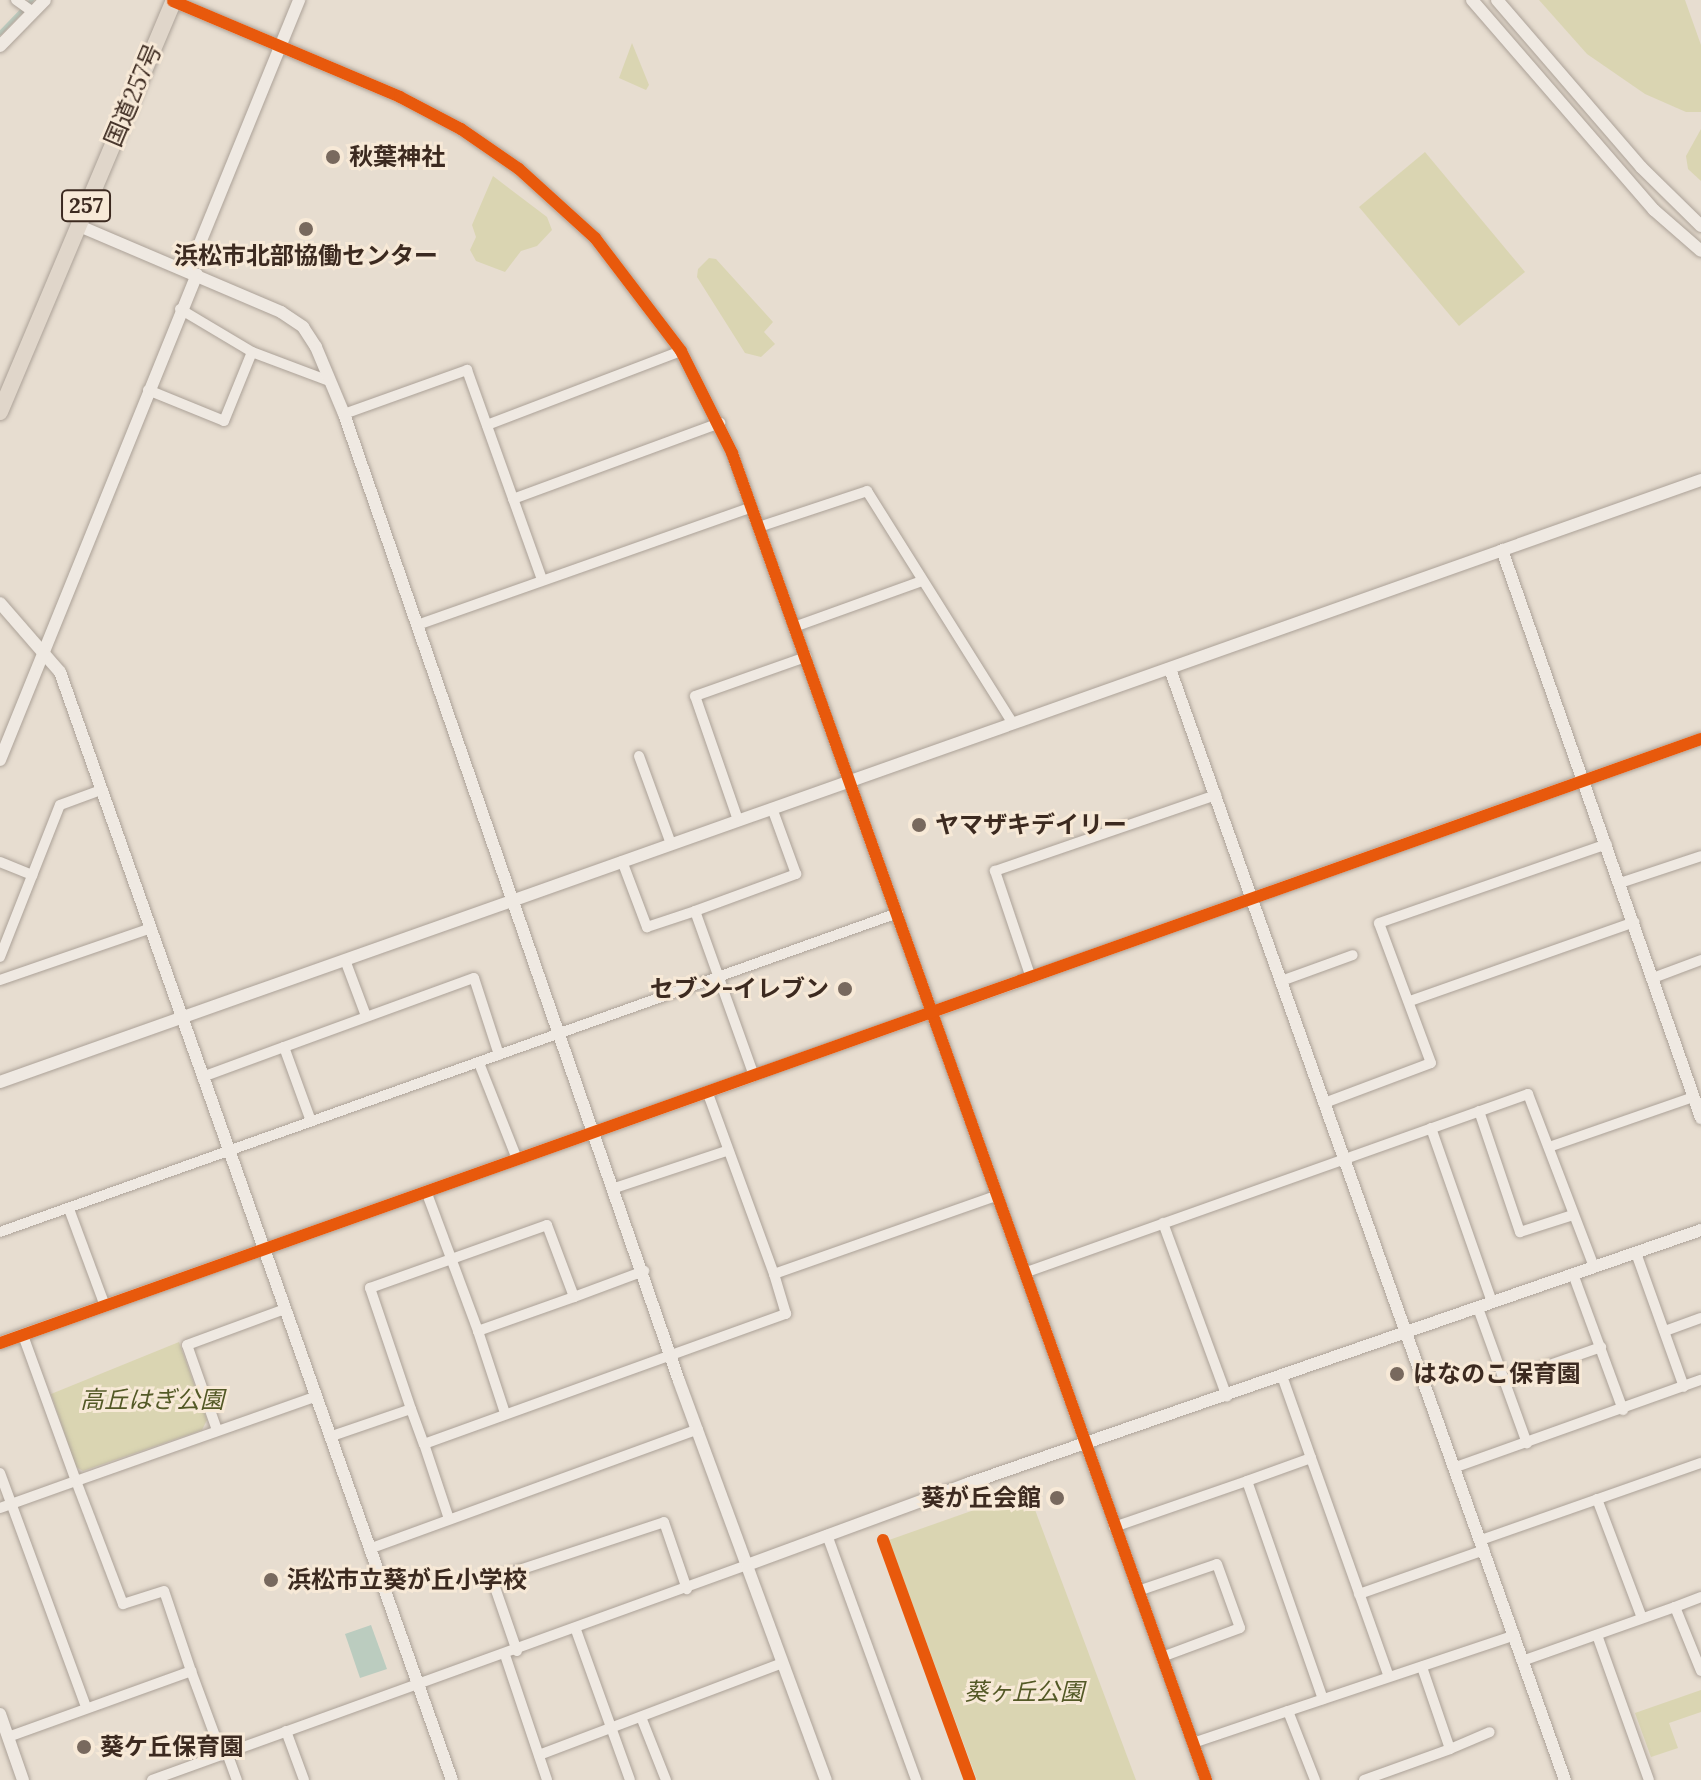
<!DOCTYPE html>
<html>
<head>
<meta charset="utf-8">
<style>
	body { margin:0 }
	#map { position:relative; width:1701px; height:1780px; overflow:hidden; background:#e7ddd0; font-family:Lora,"Noto Sans JP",serif }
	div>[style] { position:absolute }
	.green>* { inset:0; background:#dad5b2 }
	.water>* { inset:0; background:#bbccbf }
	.stream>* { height:4px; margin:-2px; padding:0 2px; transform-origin:2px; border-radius:2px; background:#bbccbf }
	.roads { filter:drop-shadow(0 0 2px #aca298) drop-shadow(0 0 2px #aca298) }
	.minor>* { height:10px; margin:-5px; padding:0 5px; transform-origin:5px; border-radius:5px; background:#efe9e2 }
	.tertiary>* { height:12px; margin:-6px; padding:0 6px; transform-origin:6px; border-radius:6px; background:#efe9e2 }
	.trunk>* { height:16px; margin:-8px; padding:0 8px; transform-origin:8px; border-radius:8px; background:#e0d6ca }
	.cycleway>* { height:12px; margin:-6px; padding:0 6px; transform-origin:6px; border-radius:6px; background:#e8590c }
	.dots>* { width:22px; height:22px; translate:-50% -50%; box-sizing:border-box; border:4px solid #f7e9d7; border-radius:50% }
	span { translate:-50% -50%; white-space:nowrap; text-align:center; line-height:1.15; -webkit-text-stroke:6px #f7e9d7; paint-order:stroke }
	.shield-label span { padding:2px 6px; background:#f7e9d7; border:2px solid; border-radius:6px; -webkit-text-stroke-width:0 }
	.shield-label { font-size:22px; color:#3c2a20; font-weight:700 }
	.street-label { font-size:24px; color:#3c2a20 }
	.poi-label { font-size:24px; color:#3c2a20; font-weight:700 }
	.left { translate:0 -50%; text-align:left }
	.right { translate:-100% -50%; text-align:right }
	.park-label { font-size:24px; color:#535926; font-style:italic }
</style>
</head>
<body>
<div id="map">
	<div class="green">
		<i style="clip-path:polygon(1539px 0,1685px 0,1701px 45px,1701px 112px,1686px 112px,1645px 94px,1587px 54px)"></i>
		<i style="clip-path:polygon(632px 43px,649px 85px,646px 90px,619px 78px)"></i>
		<i style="clip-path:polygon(1701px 129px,1701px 181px,1688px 169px,1686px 156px)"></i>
		<i style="clip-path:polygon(1425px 152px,1525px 272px,1459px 326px,1359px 207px)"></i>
		<i style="clip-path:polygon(493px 176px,547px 217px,552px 230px,537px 246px,521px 251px,505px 272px,476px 261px,470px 250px,476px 237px,472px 225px)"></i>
		<i style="clip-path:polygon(709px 258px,716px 259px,773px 322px,764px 332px,775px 344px,761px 357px,745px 353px,697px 277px,698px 269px)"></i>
		<i style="clip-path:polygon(179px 1342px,207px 1420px,202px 1430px,83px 1471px,76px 1467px,51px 1394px)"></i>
		<i style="clip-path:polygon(1028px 1491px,1136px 1780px,977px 1780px,889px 1540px)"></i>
		<i style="clip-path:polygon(1701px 1690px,1701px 1712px,1669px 1723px,1678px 1748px,1651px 1757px,1635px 1713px)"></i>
	</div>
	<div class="water">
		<i style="clip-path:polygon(371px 1625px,387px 1669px,360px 1678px,345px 1634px)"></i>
	</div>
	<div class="stream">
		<i style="left:0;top:33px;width:46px;rotate:-45.9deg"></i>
	</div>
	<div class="roads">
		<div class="minor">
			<i style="left:16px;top:0;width:21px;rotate:35deg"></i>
			<i style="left:180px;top:309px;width:84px;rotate:30.8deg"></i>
			<i style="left:148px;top:390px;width:82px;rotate:22.2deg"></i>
			<i style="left:224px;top:421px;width:74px;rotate:-67.9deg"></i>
			<i style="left:252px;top:352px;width:82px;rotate:20.6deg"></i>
			<i style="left:344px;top:414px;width:131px;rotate:-19.7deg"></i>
			<i style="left:467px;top:370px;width:222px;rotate:70.3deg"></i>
			<i style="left:487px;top:425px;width:208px;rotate:-20.9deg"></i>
			<i style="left:513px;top:499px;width:221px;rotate:-20.2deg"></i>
			<i style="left:759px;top:527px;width:114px;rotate:-18.4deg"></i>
			<i style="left:867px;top:491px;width:275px;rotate:57.9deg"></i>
			<i style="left:417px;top:625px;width:355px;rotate:-19.4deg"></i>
			<i style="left:794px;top:627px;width:136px;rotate:-19.8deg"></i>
			<i style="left:639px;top:756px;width:94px;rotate:70deg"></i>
			<i style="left:738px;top:820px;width:131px;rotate:-109.1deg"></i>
			<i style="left:695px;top:696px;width:118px;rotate:-19.4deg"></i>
			<i style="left:622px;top:861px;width:71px;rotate:69.3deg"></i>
			<i style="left:647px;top:927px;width:51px;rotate:-18.4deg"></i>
			<i style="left:695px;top:911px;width:172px;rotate:70.3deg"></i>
			<i style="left:0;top:862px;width:35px;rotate:22deg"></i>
			<i style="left:1620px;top:883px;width:85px;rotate:-18.4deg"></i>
			<i style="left:695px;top:911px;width:108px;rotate:-20.1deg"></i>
			<i style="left:796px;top:874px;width:70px;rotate:-110deg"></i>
			<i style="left:0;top:957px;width:163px;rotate:-68.5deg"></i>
			<i style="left:60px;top:805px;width:44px;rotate:-20.1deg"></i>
			<i style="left:345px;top:960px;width:60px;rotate:69.4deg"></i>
			<i style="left:1030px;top:975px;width:110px;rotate:-108.6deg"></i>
			<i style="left:995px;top:871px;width:234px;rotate:-19deg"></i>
			<i style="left:1653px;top:978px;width:51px;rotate:-20.6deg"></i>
			<i style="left:0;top:980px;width:160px;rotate:-19deg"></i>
			<i style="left:1284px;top:980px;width:73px;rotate:-19.9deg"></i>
			<i style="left:1410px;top:1001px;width:238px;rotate:-19.4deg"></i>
			<i style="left:284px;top:1047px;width:202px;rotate:-20deg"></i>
			<i style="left:474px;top:978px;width:81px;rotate:72deg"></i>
			<i style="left:479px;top:1063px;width:103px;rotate:68.4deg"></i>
			<i style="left:205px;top:1076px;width:84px;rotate:-20.2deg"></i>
			<i style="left:284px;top:1047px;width:79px;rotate:70deg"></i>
			<i style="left:707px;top:1091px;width:195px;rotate:69.9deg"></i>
			<i style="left:1327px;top:1102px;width:111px;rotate:-20.6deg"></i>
			<i style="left:1431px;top:1063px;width:149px;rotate:-110.4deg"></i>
			<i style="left:1379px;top:923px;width:241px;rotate:-19.1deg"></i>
			<i style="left:1479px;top:1111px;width:128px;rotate:71.3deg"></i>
			<i style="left:1520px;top:1232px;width:56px;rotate:-17.8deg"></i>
			<i style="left:1431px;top:1128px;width:184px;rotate:70.7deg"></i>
			<i style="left:1549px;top:1147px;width:152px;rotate:-19.1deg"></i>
			<i style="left:615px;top:1188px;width:117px;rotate:-18.4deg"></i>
			<i style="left:426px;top:1191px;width:149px;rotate:69.6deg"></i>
			<i style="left:69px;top:1209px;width:100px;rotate:69.6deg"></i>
			<i style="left:1163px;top:1223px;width:185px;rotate:69.8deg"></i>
			<i style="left:0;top:1232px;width:953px;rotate:-19.56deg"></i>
			<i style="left:1636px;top:1253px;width:142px;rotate:70.3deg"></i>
			<i style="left:1024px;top:1273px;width:535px;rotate:-19.55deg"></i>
			<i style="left:1528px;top:1094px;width:185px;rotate:69.1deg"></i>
			<i style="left:1573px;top:1274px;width:145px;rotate:69.8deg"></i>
			<i style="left:574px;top:1297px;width:75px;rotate:-20.4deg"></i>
			<i style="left:1478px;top:1308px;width:144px;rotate:70.1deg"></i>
			<i style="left:1665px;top:1331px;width:38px;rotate:-20deg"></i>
			<i style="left:1282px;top:1376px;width:87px;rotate:70.5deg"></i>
			<i style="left:1504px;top:1381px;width:103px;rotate:-19.3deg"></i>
			<i style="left:411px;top:1409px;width:128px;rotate:-108.7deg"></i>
			<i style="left:370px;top:1288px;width:188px;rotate:-19.6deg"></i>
			<i style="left:547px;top:1225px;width:77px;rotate:69.4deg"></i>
			<i style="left:574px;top:1297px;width:102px;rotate:160.5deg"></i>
			<i style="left:478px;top:1331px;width:86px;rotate:71.8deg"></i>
			<i style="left:217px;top:1430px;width:90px;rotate:-109.4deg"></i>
			<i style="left:187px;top:1345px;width:104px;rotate:-20.2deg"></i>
			<i style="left:332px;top:1436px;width:83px;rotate:-18.9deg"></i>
			<i style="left:411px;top:1409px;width:37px;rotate:70deg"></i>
			<i style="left:1456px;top:1467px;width:260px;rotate:-19.6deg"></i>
			<i style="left:0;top:1473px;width:249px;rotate:69.8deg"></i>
			<i style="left:1247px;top:1481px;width:68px;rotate:-19.8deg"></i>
			<i style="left:1311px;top:1458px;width:232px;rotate:70.4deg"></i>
			<i style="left:1597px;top:1499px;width:127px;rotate:69.3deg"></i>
			<i style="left:0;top:1508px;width:81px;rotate:-19.6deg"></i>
			<i style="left:76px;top:1481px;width:155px;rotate:-110deg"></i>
			<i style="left:449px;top:1519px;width:79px;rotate:-108.4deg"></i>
			<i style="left:424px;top:1444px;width:385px;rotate:-19.8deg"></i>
			<i style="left:786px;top:1314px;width:42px;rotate:-106.7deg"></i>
			<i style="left:774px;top:1274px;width:235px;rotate:-19.4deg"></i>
			<i style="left:1114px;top:1527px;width:141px;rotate:-19.1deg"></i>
			<i style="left:1247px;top:1481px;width:231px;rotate:70.8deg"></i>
			<i style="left:827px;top:1535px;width:261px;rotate:70deg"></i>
			<i style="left:1481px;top:1540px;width:233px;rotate:-19.3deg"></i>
			<i style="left:369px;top:1549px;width:350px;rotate:-20deg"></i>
			<i style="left:1138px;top:1591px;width:83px;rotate:-18.9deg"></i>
			<i style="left:1217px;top:1564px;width:68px;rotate:70.2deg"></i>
			<i style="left:1240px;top:1628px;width:83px;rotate:159.6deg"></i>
			<i style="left:1359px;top:1594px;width:133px;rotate:-19.4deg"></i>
			<i style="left:1675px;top:1607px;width:28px;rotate:-21deg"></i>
			<i style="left:576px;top:1630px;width:159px;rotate:70.2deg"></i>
			<i style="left:1597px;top:1635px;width:154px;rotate:70.3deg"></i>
			<i style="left:517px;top:1651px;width:76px;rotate:-109.1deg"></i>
			<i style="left:492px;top:1579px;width:181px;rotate:-18.3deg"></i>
			<i style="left:664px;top:1522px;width:71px;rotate:71.1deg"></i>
			<i style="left:505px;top:1655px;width:132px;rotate:71.4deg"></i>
			<i style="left:1525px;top:1660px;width:159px;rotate:-19.5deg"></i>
			<i style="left:1675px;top:1607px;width:69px;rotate:67.9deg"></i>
			<i style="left:191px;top:1671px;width:84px;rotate:-108.6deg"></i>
			<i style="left:164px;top:1591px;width:43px;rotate:162.4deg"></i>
			<i style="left:123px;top:1604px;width:132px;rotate:-110.9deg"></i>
			<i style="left:76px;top:1481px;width:253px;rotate:-19.4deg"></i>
			<i style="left:641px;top:1717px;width:68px;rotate:68.4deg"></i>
			<i style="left:286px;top:1731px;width:52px;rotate:69.8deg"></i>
			<i style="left:8px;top:1737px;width:195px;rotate:-19.8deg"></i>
			<i style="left:191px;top:1671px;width:90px;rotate:69.7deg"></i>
			<i style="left:1193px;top:1743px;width:100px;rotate:-18.6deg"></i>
			<i style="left:1450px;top:1749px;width:43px;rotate:-23deg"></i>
			<i style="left:227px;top:1753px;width:29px;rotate:70deg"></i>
			<i style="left:539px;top:1755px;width:261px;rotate:-20.7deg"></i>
			<i style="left:152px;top:1780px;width:633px;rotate:-19.87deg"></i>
			<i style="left:1315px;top:1780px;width:74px;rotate:-111.4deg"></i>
			<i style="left:1288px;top:1711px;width:239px;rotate:-18.5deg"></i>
			<i style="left:1364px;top:1780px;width:91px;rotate:-19.8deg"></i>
			<i style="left:1450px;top:1749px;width:87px;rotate:-108.9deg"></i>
		</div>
		<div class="tertiary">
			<i style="left:1472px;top:0;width:278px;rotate:49.1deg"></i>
			<i style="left:1654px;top:210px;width:62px;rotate:41.1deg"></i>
			<i style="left:1497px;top:0;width:221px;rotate:49.2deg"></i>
			<i style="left:1641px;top:167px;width:84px;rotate:44.5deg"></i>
			<i style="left:173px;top:1px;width:246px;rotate:22.9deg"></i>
			<i style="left:400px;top:97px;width:69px;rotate:27.7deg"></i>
			<i style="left:461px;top:129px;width:70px;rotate:34.6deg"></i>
			<i style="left:519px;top:169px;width:103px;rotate:42.2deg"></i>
			<i style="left:595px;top:238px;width:142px;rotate:52.7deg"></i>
			<i style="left:681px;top:351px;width:114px;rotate:63.4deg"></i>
			<i style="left:732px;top:453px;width:1409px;rotate:70.34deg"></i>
			<i style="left:0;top:46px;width:64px;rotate:-45.6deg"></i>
			<i style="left:77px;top:225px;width:222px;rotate:23.1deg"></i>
			<i style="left:281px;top:312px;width:27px;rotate:34deg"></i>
			<i style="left:303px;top:327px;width:24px;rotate:57deg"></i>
			<i style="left:316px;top:347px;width:73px;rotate:67.3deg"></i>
			<i style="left:344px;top:414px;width:1023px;rotate:70.89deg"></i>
			<i style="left:679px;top:1381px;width:425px;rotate:69.8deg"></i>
			<i style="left:189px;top:270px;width:292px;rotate:-67.8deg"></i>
			<i style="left:1502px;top:550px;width:602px;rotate:70.69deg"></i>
			<i style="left:0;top:603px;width:91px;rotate:49deg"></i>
			<i style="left:60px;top:672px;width:1175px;rotate:70.52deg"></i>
			<i style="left:1170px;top:669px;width:1179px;rotate:70.43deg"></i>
			<i style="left:0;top:760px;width:524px;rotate:-67.93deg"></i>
			<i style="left:0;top:1082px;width:1804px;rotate:-19.49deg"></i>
			<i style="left:0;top:1343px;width:1805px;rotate:-19.55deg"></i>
			<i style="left:747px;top:1565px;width:234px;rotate:-20.2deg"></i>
			<i style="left:967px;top:1484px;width:777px;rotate:-19.09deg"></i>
			<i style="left:0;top:1714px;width:70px;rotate:70.8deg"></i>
		</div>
		<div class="trunk">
			<i style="left:0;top:412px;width:447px;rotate:-67.1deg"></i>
		</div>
	</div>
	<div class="cycleway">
		<i style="left:173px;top:1px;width:246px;rotate:22.9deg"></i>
		<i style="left:400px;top:97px;width:69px;rotate:27.7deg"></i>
		<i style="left:461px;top:129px;width:70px;rotate:34.6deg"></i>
		<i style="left:519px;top:169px;width:103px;rotate:42.2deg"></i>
		<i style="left:595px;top:238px;width:142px;rotate:52.7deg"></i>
		<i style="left:681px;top:351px;width:114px;rotate:63.4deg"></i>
		<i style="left:732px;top:453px;width:1409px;rotate:70.34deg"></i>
		<i style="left:0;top:1343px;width:1805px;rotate:-19.55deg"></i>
		<i style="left:883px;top:1540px;width:255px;rotate:70.1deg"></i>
	</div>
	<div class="dots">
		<i style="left:333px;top:157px;background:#78695e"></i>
		<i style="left:306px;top:229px;background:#78695e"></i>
		<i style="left:919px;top:825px;background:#78695e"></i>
		<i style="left:845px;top:989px;background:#78695e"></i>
		<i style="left:1397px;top:1374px;background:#78695e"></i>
		<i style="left:1057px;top:1498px;background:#78695e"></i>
		<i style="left:271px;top:1580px;background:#78695e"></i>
		<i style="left:84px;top:1747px;background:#78695e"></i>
	</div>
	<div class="shield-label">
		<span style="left:86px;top:206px">257</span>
	</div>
	<div class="street-label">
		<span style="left:133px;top:95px;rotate:-67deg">国道257号</span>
	</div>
	<div class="poi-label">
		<span class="left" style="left:349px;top:157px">秋葉神社</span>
		<span style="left:306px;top:256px">浜松市北部協働センター</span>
		<span class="left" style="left:935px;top:825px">ヤマザキデイリー</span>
		<span class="right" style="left:829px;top:989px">セブン-イレブン</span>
		<span class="left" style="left:1413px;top:1374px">はなのこ保育園</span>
		<span class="right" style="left:1041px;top:1498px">葵が丘会館</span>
		<span class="left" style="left:287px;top:1580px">浜松市立葵が丘小学校</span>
		<span class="left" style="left:100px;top:1747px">葵ケ丘保育園</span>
	</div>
	<div class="park-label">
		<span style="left:152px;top:1400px">高丘はぎ公園</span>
		<span style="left:1024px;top:1692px">葵ヶ丘公園</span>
	</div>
</div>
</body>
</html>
